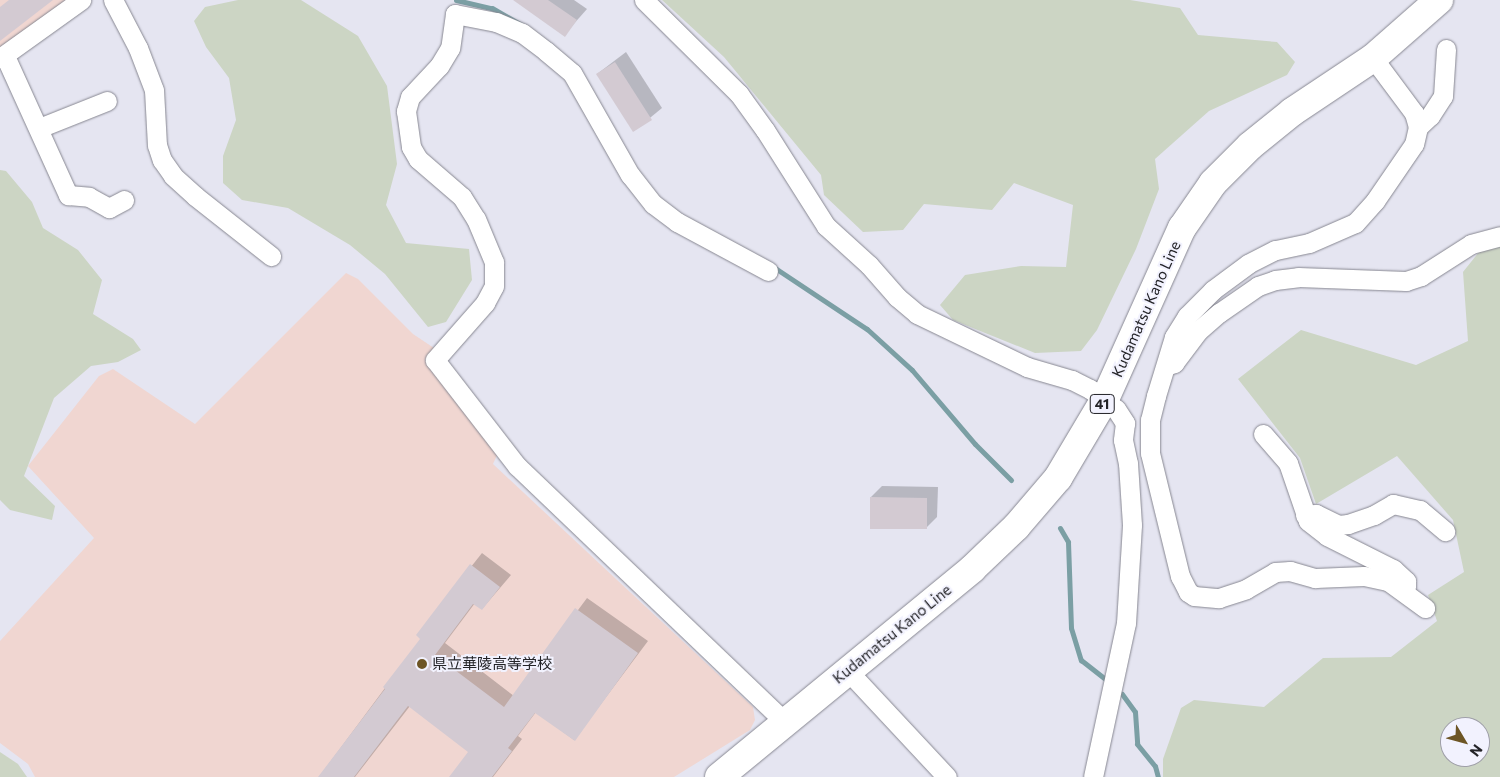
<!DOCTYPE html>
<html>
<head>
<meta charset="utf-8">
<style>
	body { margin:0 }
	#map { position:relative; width:1500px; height:777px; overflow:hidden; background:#e5e5f1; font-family:Commissioner,"Noto Sans JP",sans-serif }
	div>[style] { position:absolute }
	.education>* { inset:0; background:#f0d6d1 }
	.green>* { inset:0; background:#ccd5c4 }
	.shadow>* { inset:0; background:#0003 }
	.stream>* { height:5px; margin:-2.5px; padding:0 2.5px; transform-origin:2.5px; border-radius:2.5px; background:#7b9fa4 }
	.building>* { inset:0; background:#d3cad2 }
	.roads { filter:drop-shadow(0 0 1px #878791) drop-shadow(0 0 1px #878791) }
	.street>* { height:19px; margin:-9.5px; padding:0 9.5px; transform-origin:9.5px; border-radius:9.5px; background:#fff }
	.primary>* { height:28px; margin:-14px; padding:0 14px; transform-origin:14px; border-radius:14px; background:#fff }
	.dots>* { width:14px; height:14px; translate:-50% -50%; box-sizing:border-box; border:2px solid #f2f2fe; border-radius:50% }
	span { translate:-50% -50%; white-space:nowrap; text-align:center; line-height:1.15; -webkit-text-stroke:4px #f2f2fe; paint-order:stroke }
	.shield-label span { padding:1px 4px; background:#f2f2fe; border:1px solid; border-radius:4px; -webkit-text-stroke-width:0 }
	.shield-label { font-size:14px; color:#232327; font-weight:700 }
	.street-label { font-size:15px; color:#232327 }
	.poi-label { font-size:15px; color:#232327 }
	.left { translate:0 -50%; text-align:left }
	.north { position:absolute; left:1440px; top:717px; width:50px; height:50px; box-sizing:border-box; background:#f2f2fe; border:1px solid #9f9fa8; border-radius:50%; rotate:127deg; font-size:14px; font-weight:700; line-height:20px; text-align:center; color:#232327 }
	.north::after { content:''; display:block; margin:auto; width:18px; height:22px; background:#6d5525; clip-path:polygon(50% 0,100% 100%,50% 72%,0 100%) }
</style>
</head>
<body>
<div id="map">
	<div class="education">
		<i style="clip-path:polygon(0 0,69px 0,0 52px)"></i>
		<i style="clip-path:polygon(346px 273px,358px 279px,413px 334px,434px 348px,425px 360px,498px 453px,493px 464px,753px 707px,755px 720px,750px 730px,674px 777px,35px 777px,28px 764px,0 743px,0 641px,94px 538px,28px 466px,99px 376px,113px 369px,195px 424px)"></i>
	</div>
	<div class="green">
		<i style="clip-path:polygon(238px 0,301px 0,358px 36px,387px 86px,397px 164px,386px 205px,406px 243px,469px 249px,472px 280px,446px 322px,428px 327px,385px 274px,350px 245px,288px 208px,242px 200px,223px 183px,223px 156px,236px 120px,229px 78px,206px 47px,194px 21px,205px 7px)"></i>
		<i style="clip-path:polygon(662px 0,1130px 0,1180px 8px,1198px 35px,1277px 42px,1295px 62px,1287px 75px,1209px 111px,1155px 159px,1159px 189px,1136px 249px,1097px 330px,1081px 351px,1035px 353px,953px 320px,940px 305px,965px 275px,1021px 266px,1066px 267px,1073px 205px,1014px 183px,992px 210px,924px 204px,903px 230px,863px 232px,824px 195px,821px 175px,724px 57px)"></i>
		<i style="clip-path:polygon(0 170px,6px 171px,32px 202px,43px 228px,78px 250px,102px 280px,93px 314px,133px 339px,141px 350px,118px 362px,91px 366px,54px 398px,24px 476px,55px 506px,52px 520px,10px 510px,0 500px)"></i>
		<i style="clip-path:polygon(evenodd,1487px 242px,1500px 243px,1500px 777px,1163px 777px,1163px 759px,1181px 708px,1194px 700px,1264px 707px,1323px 658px,1391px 657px,1437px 621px,1428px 595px,1464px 572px,1453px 520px,1397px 456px,1316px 504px,1300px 458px,1238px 379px,1301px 330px,1416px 365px,1468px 341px,1463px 272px,1487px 242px,1450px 727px,1480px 727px,1480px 757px,1450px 757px,1450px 727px)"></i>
		<i style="clip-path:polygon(0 752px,18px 764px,27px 777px,0 777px)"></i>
	</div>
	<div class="shadow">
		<i style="clip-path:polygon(516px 0,574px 0,587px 9px,564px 35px)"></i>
		<i style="clip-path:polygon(626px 52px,662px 108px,634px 131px,597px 74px)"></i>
		<i style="clip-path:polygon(882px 486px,938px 487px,937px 517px,926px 528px,871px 497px)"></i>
		<i style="clip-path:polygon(482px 553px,511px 575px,482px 609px,475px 603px,445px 643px,514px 696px,587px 598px,648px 641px,574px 740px,536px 712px,518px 736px,522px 739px,493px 777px,451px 777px,470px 752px,410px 706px,355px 777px,319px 777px,422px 638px,417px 635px)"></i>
	</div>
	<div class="stream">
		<i style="left:456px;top:0;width:37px;rotate:13deg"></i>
		<i style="left:492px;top:8px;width:34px;rotate:30deg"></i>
		<i style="left:772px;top:266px;width:114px;rotate:33.6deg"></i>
		<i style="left:867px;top:329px;width:61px;rotate:42.3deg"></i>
		<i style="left:912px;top:370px;width:97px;rotate:49.6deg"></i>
		<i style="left:975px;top:444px;width:51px;rotate:45deg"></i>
		<i style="left:1060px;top:528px;width:16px;rotate:60deg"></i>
		<i style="left:1068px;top:542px;width:86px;rotate:88deg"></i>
		<i style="left:1071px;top:628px;width:34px;rotate:73deg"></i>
		<i style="left:1081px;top:660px;width:34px;rotate:38deg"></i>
		<i style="left:1122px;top:694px;width:22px;rotate:54deg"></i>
		<i style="left:1135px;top:712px;width:32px;rotate:86deg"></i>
		<i style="left:1137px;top:744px;width:28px;rotate:51deg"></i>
		<i style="left:1155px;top:766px;width:11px;rotate:75deg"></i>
	</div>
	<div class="building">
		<i style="clip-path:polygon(9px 0,53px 0,0 41px,0 7px)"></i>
		<i style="clip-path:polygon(513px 0,548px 0,577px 20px,565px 37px)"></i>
		<i style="clip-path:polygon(615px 62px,652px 120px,633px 132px,596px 74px)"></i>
		<i style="clip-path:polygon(870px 497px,927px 498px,927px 529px,870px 529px)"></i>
		<i style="clip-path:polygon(470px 564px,500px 587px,482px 610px,473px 604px,435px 655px,504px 707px,575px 608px,638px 653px,575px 741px,535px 713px,508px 748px,512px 751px,492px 777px,449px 777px,468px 752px,408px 706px,354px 777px,318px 777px,385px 689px,383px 687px,420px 639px,416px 635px)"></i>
	</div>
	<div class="roads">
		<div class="street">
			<i style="left:113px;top:0;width:54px;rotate:62.5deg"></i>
			<i style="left:138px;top:48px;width:45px;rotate:69.1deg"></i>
			<i style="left:154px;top:90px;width:55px;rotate:86.9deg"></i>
			<i style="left:157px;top:145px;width:16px;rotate:72deg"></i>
			<i style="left:162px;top:160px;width:19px;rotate:55deg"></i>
			<i style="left:173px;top:176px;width:30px;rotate:42deg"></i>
			<i style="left:195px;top:196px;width:97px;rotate:38.3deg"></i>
			<i style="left:644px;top:0;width:134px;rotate:44.7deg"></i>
			<i style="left:739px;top:94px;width:44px;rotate:54.2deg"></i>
			<i style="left:765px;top:130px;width:114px;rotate:57.6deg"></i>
			<i style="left:826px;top:226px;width:58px;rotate:42.2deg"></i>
			<i style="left:869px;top:265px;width:43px;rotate:48.8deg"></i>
			<i style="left:897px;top:297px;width:26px;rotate:40deg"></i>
			<i style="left:917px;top:314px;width:122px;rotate:25.7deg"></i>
			<i style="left:1027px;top:367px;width:47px;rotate:16.1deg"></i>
			<i style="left:1072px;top:380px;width:20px;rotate:27deg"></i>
			<i style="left:1090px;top:389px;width:33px;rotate:38deg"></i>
			<i style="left:1116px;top:409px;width:17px;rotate:57deg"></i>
			<i style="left:1125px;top:423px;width:17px;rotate:97deg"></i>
			<i style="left:1123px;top:440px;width:24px;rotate:78deg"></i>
			<i style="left:1128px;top:463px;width:62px;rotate:86.3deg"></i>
			<i style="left:1132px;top:525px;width:98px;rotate:93.5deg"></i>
			<i style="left:1126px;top:623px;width:157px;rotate:102.1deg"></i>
			<i style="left:5px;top:56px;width:153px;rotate:65.6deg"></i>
			<i style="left:68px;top:195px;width:21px;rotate:5deg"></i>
			<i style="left:89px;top:197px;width:23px;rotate:29deg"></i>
			<i style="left:109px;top:208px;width:17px;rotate:-28deg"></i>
			<i style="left:0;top:58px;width:100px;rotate:-35.6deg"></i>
			<i style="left:1373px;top:58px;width:69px;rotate:53.3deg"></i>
			<i style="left:1414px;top:113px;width:15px;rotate:74deg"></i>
			<i style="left:1418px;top:127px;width:17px;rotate:103deg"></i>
			<i style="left:1414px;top:144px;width:69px;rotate:124.4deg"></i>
			<i style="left:1375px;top:201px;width:30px;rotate:132deg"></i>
			<i style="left:1355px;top:223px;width:50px;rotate:156.5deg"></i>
			<i style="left:1309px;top:243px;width:35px;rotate:168deg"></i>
			<i style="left:1275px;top:250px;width:30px;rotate:153deg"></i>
			<i style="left:1248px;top:264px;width:44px;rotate:143.4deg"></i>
			<i style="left:1213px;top:290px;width:37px;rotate:135deg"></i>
			<i style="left:1187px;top:316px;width:25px;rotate:122deg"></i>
			<i style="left:1174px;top:337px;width:62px;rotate:107deg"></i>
			<i style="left:1156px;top:396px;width:25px;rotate:104deg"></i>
			<i style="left:1150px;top:420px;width:33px;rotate:90deg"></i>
			<i style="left:1150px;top:453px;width:127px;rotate:76.3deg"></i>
			<i style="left:1180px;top:576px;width:18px;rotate:63deg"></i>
			<i style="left:1188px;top:592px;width:7px;rotate:34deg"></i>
			<i style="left:1194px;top:596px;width:25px;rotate:5deg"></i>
			<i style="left:1219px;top:598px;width:28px;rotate:-18deg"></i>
			<i style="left:1246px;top:589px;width:34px;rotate:-30deg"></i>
			<i style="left:1275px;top:572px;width:15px;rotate:-4deg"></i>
			<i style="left:1290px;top:571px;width:26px;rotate:16deg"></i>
			<i style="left:1315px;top:578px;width:49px;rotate:-2.3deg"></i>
			<i style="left:1364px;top:576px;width:25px;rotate:12deg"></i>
			<i style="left:1388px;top:581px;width:46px;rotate:36.1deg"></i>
			<i style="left:1418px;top:127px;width:16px;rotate:-43deg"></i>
			<i style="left:1430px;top:116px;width:24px;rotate:-57deg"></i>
			<i style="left:1443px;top:96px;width:47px;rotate:-86.3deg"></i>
			<i style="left:39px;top:128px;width:73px;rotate:-21.7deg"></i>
			<i style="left:768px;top:271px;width:103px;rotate:-151.7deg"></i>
			<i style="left:677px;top:222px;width:30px;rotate:-143deg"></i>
			<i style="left:653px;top:204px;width:37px;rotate:-128deg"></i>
			<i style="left:630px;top:175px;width:117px;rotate:-119.6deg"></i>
			<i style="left:572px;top:73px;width:34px;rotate:-140deg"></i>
			<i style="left:546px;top:51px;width:30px;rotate:-143deg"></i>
			<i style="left:522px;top:33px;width:28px;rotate:-157deg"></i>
			<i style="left:496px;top:22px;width:42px;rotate:-169deg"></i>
			<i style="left:455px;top:14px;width:34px;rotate:98deg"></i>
			<i style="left:450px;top:48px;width:21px;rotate:121deg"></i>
			<i style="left:439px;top:66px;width:42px;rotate:133.1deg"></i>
			<i style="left:410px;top:97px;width:15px;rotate:106deg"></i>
			<i style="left:406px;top:111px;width:36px;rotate:82deg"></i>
			<i style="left:411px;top:147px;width:14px;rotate:60deg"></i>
			<i style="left:418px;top:159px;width:58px;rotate:40.8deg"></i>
			<i style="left:462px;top:197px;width:26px;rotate:58deg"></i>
			<i style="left:476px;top:219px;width:47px;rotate:67.3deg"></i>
			<i style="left:494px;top:262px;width:24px;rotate:90deg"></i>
			<i style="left:494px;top:286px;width:19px;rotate:118deg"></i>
			<i style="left:485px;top:303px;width:76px;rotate:131.3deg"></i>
			<i style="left:435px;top:360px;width:134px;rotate:52.3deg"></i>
			<i style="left:517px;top:466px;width:371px;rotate:43.7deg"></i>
			<i style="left:1166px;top:366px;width:9px;rotate:-21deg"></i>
			<i style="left:1174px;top:363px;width:40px;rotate:-53deg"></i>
			<i style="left:1198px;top:331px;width:28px;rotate:-41deg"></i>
			<i style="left:1219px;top:313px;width:47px;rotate:-34.7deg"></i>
			<i style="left:1258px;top:286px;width:18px;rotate:-19deg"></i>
			<i style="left:1275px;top:280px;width:23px;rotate:-7deg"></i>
			<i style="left:1298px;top:277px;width:108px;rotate:2.1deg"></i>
			<i style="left:1406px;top:281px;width:16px;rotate:-18deg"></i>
			<i style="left:1421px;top:276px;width:59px;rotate:-32.6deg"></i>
			<i style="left:1471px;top:244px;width:30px;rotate:-15deg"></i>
			<i style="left:1263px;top:434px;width:38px;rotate:49deg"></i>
			<i style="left:1288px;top:463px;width:61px;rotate:71deg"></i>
			<i style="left:1308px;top:521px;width:24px;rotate:38deg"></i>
			<i style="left:1327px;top:536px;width:74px;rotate:26.6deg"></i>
			<i style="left:1393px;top:569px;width:18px;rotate:43deg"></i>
			<i style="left:1406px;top:581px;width:6px;rotate:90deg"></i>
			<i style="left:1305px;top:515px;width:11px;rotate:-5deg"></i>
			<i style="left:1316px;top:514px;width:25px;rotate:26deg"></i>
			<i style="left:1339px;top:525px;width:9px;rotate:-6deg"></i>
			<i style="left:1348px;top:524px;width:28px;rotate:-19deg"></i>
			<i style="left:1374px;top:515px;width:22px;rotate:-30deg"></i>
			<i style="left:1393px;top:504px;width:28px;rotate:13deg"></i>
			<i style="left:1420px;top:510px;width:33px;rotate:40deg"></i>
			<i style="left:848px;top:671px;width:145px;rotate:47deg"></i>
		</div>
		<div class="primary">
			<i style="left:719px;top:777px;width:328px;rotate:-39.4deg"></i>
			<i style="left:972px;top:569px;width:61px;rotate:-43.7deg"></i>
			<i style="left:1016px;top:527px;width:65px;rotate:-49.4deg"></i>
			<i style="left:1058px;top:478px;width:92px;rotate:-59.3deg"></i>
			<i style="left:1105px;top:399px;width:188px;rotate:-65.8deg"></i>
			<i style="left:1182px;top:228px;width:55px;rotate:-55.4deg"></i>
			<i style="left:1213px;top:183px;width:52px;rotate:-45deg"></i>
			<i style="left:1250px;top:146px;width:54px;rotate:-39deg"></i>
			<i style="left:1292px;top:112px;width:97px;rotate:-33.7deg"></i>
			<i style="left:1373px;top:58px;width:88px;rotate:-41.3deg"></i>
		</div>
	</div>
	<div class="dots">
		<i style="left:422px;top:664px;background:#6d5525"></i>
	</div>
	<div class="shield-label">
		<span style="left:1102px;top:404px">41</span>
	</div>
	<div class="street-label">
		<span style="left:1146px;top:309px;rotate:-66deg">Kudamatsu Kano Line</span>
		<span style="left:892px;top:634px;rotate:-39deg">Kudamatsu Kano Line</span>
	</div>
	<div class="poi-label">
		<span class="left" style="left:432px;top:664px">県立華陵高等学校</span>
	</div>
	<div class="north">N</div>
</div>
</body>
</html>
